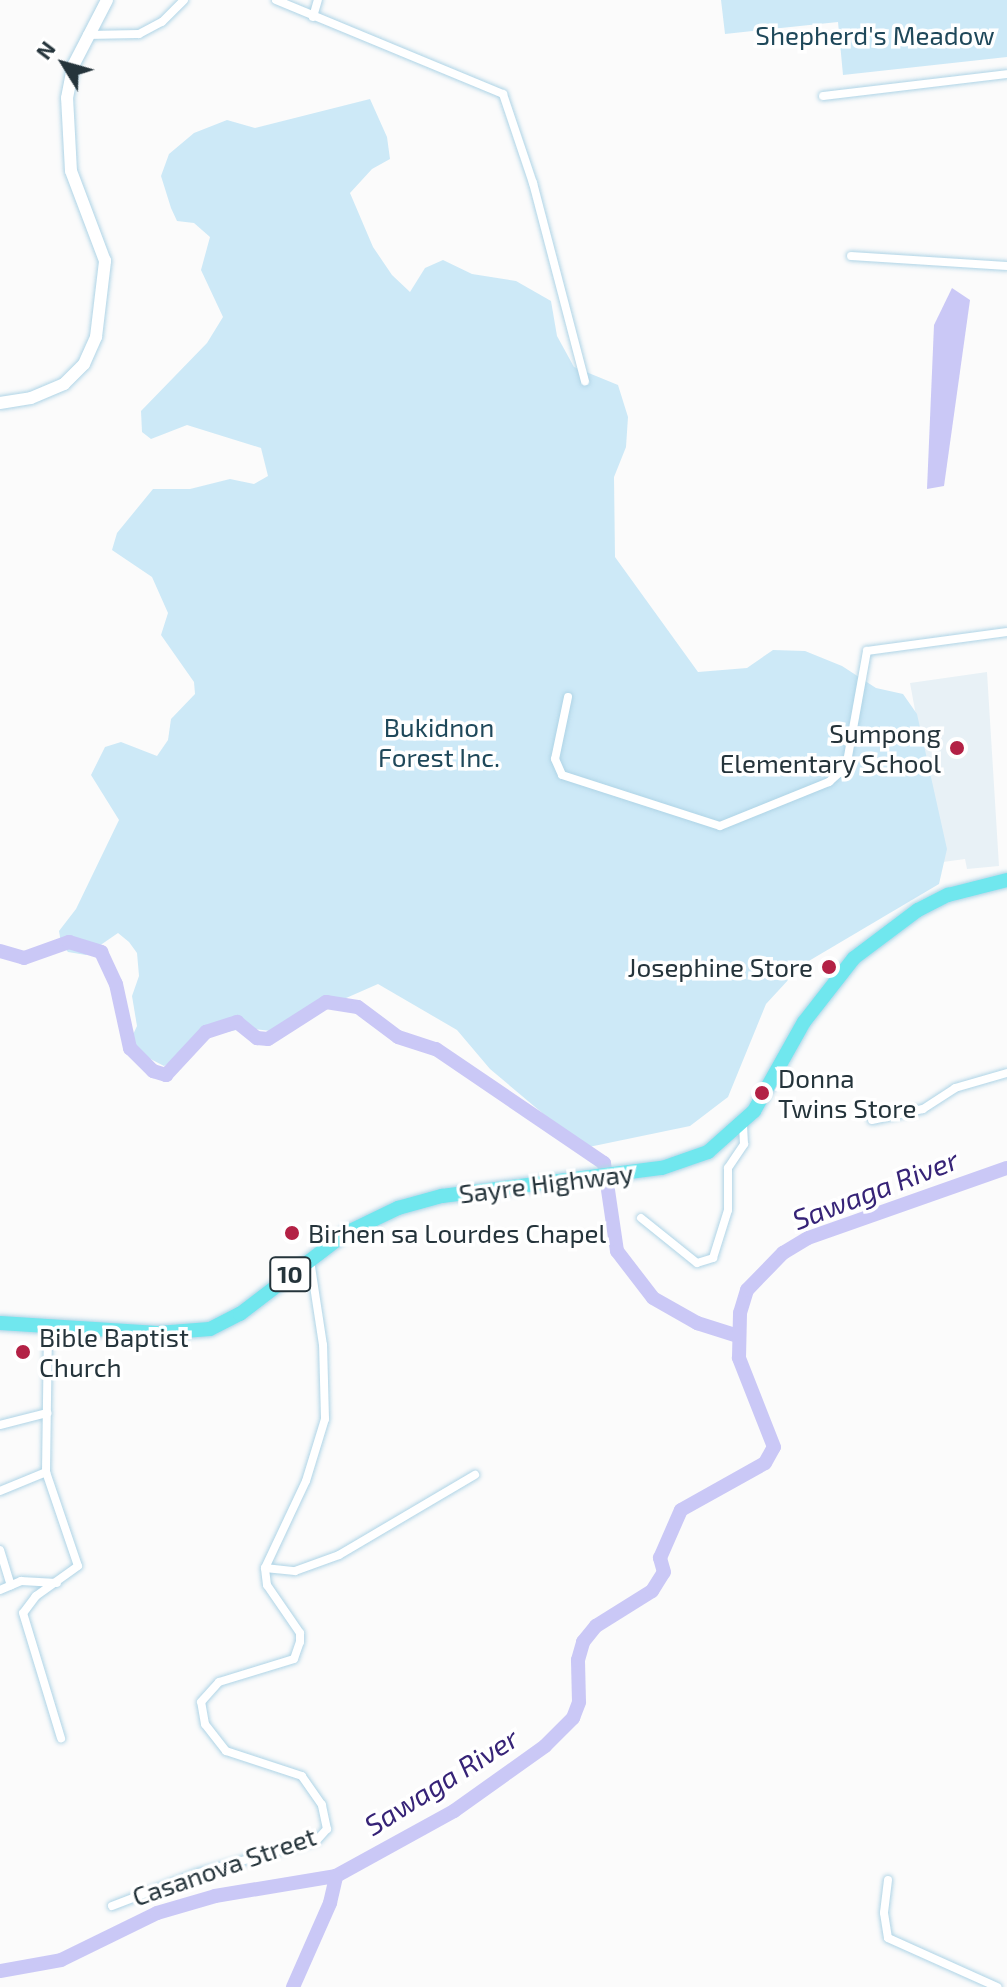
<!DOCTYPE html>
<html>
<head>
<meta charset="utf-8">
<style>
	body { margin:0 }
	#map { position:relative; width:1007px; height:1987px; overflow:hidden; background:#fbfbfb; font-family:"Exo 2",sans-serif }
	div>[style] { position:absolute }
	.built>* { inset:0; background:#e8f1f6 }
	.green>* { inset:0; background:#cde9f7 }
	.water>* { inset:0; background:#cac8f6 }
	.river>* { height:14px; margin:-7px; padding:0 7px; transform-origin:7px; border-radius:7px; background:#cac8f6 }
	.roads { filter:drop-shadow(0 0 2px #afd4e6) drop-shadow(0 0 2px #afd4e6) }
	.minor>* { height:8px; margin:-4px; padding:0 4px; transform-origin:4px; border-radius:4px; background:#fff }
	.secondary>* { height:12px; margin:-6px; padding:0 6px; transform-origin:6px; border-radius:6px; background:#fff }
	.trunk>* { height:14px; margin:-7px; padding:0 7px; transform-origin:7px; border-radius:7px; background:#70e7ee }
	.dots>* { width:22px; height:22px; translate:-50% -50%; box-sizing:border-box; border:4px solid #fff; border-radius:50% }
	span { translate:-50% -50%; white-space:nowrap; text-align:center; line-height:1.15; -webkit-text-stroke:7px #fff; paint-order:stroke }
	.shield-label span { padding:2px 6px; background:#fff; border:2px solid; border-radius:6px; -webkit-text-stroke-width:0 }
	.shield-label { font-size:24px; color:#25343b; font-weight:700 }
	.park-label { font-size:26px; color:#1f485a }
	.poi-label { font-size:26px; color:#25343b }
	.right { translate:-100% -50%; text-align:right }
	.left { translate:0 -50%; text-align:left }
	.street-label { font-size:26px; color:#25343b }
	.water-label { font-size:28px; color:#362377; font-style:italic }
	.north { position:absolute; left:24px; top:24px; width:80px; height:80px; -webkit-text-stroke:6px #fff; paint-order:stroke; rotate:307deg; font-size:22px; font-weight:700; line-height:32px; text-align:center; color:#25343b }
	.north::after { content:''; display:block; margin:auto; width:28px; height:36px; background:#25343b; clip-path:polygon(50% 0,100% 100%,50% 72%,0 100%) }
</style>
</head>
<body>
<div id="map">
	<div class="built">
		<i style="clip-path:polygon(987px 672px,999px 866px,967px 869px,965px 859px,943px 862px,910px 683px)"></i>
	</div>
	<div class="green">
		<i style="clip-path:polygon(721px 0,1007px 0,1007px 57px,843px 75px,838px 22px,725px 34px)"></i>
		<i style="clip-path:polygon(370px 99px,387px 137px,390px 159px,372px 169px,350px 193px,373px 247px,392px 275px,410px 292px,425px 268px,443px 260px,472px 274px,516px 281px,551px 301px,557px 336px,574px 367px,618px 385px,628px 417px,626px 447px,614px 477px,615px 557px,698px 672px,747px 668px,773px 650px,805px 651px,842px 666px,876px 688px,903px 694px,917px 714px,947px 849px,939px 884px,802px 965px,766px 1004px,728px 1097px,690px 1126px,584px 1148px,490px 1069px,457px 1030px,378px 984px,271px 1031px,245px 1028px,214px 1035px,164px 1066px,141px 1054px,130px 1041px,137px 1026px,132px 996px,139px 976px,137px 953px,129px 942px,118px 933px,86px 955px,68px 952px,61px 943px,59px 931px,76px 909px,119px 820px,91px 775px,105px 747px,121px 742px,157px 756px,168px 740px,171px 719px,195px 694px,194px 682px,161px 635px,168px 613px,152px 577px,112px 550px,117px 533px,153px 489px,190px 489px,230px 479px,254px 484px,268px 476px,261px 448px,187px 425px,151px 439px,142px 432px,141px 411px,207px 343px,223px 317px,201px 270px,210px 237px,194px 223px,177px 221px,171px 208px,161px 176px,169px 154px,194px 133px,227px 120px,255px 128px)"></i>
	</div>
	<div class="water">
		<i style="clip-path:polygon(952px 288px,970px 300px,944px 486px,927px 489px,934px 325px)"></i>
	</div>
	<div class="river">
		<i style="left:0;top:951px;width:25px;rotate:16deg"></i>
		<i style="left:24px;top:958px;width:48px;rotate:-19.6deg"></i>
		<i style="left:69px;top:942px;width:34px;rotate:17deg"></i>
		<i style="left:101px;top:952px;width:35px;rotate:65deg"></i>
		<i style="left:116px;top:984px;width:66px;rotate:77.7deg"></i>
		<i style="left:130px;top:1048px;width:33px;rotate:45deg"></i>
		<i style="left:153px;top:1071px;width:14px;rotate:17deg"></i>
		<i style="left:166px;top:1075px;width:59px;rotate:-47.1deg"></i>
		<i style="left:206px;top:1032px;width:33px;rotate:-18deg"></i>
		<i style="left:237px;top:1022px;width:26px;rotate:39deg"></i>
		<i style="left:257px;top:1038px;width:11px;rotate:5deg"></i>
		<i style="left:268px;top:1039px;width:69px;rotate:-32.5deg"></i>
		<i style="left:326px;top:1002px;width:32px;rotate:9deg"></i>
		<i style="left:358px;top:1007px;width:50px;rotate:36.9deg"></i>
		<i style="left:398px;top:1037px;width:40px;rotate:18deg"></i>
		<i style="left:436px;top:1049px;width:203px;rotate:34.2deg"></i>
		<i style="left:604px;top:1163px;width:89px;rotate:81.6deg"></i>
		<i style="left:617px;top:1251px;width:59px;rotate:52.5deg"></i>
		<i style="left:653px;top:1298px;width:51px;rotate:29.6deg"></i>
		<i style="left:697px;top:1323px;width:43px;rotate:17.6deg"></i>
		<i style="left:0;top:1971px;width:62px;rotate:-10.2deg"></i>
		<i style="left:61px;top:1960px;width:107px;rotate:-26.1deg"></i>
		<i style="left:157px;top:1913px;width:60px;rotate:-16.3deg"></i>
		<i style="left:215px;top:1896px;width:123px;rotate:-9.4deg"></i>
		<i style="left:336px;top:1876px;width:135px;rotate:-28.8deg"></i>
		<i style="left:454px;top:1811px;width:112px;rotate:-35.5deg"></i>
		<i style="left:545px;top:1746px;width:40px;rotate:-45deg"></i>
		<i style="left:573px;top:1718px;width:17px;rotate:-69deg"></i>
		<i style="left:579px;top:1702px;width:42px;rotate:-91.4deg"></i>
		<i style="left:578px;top:1660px;width:19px;rotate:-74deg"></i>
		<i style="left:583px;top:1642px;width:21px;rotate:-51deg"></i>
		<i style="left:596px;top:1626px;width:66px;rotate:-32deg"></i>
		<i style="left:652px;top:1591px;width:22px;rotate:-58deg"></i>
		<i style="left:664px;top:1572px;width:15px;rotate:-106deg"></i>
		<i style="left:660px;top:1558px;width:52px;rotate:-66.4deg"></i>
		<i style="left:681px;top:1510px;width:96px;rotate:-29.2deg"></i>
		<i style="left:765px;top:1463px;width:18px;rotate:-61deg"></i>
		<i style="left:774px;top:1447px;width:96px;rotate:-111.5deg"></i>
		<i style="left:739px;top:1358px;width:45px;rotate:-88.7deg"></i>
		<i style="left:740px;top:1313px;width:24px;rotate:-73deg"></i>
		<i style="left:747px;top:1290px;width:52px;rotate:-45.8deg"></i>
		<i style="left:783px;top:1253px;width:29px;rotate:-31deg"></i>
		<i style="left:808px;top:1238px;width:211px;rotate:-19.4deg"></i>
		<i style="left:293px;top:1987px;width:92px;rotate:-66.2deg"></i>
		<i style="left:330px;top:1903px;width:28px;rotate:-77deg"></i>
	</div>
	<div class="roads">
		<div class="minor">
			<i style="left:276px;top:0;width:246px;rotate:22.5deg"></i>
			<i style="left:503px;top:94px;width:94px;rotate:71.4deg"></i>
			<i style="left:533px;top:183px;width:205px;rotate:75.3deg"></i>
			<i style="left:313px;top:17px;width:18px;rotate:-74deg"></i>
			<i style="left:87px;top:35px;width:52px;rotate:-1.1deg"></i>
			<i style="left:139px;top:34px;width:26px;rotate:-28deg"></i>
			<i style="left:162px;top:22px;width:31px;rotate:-45deg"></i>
			<i style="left:823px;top:96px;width:185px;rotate:-6.8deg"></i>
			<i style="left:851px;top:256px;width:156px;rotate:3.7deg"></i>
			<i style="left:568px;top:697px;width:63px;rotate:101.8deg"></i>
			<i style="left:555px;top:759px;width:17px;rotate:66deg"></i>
			<i style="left:562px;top:775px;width:166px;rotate:17.9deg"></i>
			<i style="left:720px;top:826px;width:118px;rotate:-22deg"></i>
			<i style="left:829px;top:782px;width:13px;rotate:-42deg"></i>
			<i style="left:839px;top:773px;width:14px;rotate:-54deg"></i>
			<i style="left:847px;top:762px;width:113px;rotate:-79.8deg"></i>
			<i style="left:867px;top:651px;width:141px;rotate:-7.7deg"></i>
			<i style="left:872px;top:1120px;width:52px;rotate:-12.2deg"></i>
			<i style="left:923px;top:1109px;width:38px;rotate:-33deg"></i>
			<i style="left:955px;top:1088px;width:54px;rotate:-16.1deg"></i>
			<i style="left:641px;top:1218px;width:72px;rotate:38.8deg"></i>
			<i style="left:697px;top:1263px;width:17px;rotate:-17deg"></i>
			<i style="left:713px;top:1258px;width:50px;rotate:-72.6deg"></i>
			<i style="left:728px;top:1210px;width:42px;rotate:-90deg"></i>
			<i style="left:728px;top:1168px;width:29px;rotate:-56deg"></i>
			<i style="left:744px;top:1144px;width:20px;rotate:-93deg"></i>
			<i style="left:0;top:1425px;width:49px;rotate:-14.3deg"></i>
			<i style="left:46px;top:1472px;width:99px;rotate:71.2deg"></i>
			<i style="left:78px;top:1566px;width:52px;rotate:144.5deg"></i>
			<i style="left:36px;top:1596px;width:21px;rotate:127deg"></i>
			<i style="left:23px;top:1613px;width:131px;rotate:73.1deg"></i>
			<i style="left:0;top:1491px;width:50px;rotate:-22.4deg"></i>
			<i style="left:46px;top:1472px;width:148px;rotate:-89.2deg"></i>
			<i style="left:0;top:1550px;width:37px;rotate:73deg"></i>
			<i style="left:265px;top:1568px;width:30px;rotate:6deg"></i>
			<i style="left:295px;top:1571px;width:47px;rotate:-20deg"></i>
			<i style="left:339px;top:1555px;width:158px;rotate:-30.5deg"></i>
			<i style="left:0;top:1590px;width:23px;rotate:-23deg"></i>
			<i style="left:21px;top:1581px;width:36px;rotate:3deg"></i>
			<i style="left:888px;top:1880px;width:33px;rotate:97deg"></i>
			<i style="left:884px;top:1913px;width:25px;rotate:81deg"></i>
			<i style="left:888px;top:1938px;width:120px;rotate:24.2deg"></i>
			<i style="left:112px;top:1906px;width:92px;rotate:-21deg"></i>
			<i style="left:198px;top:1873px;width:123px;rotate:-15.5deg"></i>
			<i style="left:317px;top:1840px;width:15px;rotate:-48deg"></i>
			<i style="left:327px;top:1829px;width:25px;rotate:-102deg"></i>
			<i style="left:322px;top:1805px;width:35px;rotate:-125deg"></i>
			<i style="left:302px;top:1776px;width:80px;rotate:-161.8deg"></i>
			<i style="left:226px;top:1751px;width:34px;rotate:-128deg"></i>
			<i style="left:205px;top:1724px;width:22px;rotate:-100deg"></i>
			<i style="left:201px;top:1702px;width:27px;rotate:-48deg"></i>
			<i style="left:219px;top:1682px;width:78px;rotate:-17deg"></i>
			<i style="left:294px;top:1659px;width:18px;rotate:-71deg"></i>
			<i style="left:300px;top:1642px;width:9px;rotate:-90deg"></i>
			<i style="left:300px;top:1633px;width:58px;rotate:-124.5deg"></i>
			<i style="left:267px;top:1585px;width:17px;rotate:-97deg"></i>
			<i style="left:265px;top:1568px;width:96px;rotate:-64.8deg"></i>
			<i style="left:306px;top:1481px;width:65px;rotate:-73deg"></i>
			<i style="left:325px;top:1419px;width:74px;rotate:-91.5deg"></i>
			<i style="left:323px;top:1345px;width:86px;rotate:-98.7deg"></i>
		</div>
		<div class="secondary">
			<i style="left:0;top:403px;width:31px;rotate:-9deg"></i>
			<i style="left:31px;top:398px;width:36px;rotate:-23deg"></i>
			<i style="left:64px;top:384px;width:28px;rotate:-45deg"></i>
			<i style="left:84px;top:364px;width:30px;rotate:-66deg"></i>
			<i style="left:96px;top:337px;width:77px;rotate:-83.2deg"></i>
			<i style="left:105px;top:261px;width:96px;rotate:-110.7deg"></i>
			<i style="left:71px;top:171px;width:73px;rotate:-93.1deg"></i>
			<i style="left:67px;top:98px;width:33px;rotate:-79deg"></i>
			<i style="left:73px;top:66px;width:74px;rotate:-62.7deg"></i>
		</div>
		<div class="trunk">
			<i style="left:0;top:1323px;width:158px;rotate:3.6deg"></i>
			<i style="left:158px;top:1333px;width:52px;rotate:-4.4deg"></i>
			<i style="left:210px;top:1329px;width:34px;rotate:-27deg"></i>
			<i style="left:240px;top:1314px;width:133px;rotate:-37.4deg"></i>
			<i style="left:346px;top:1233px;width:58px;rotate:-25.7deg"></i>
			<i style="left:398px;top:1208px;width:46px;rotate:-15.3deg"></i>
			<i style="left:442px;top:1196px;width:222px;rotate:-7.3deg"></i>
			<i style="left:662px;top:1168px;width:49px;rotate:-19.2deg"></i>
			<i style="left:708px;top:1152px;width:62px;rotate:-41.7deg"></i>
			<i style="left:754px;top:1111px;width:102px;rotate:-60.7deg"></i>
			<i style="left:804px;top:1022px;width:81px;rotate:-52deg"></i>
			<i style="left:854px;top:958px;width:80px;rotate:-36.9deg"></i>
			<i style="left:918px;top:910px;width:34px;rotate:-27deg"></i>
			<i style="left:948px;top:895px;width:61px;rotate:-14.3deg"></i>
		</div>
	</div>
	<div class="dots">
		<i style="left:957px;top:748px;background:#b32145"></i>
		<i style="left:829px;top:967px;background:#b32145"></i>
		<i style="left:762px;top:1093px;background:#b32145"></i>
		<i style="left:292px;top:1233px;background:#b32145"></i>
		<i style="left:23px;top:1352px;background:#b32145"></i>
	</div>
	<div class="shield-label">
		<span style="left:290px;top:1274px">10</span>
	</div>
	<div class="park-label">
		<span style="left:875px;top:35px">Shepherd's Meadow</span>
		<span style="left:439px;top:742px">Bukidnon<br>Forest Inc.</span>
	</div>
	<div class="poi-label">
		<span class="right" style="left:941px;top:748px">Sumpong<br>Elementary School</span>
		<span class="right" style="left:813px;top:967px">Josephine Store</span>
		<span class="left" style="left:778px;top:1093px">Donna<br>Twins Store</span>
		<span class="left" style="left:308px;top:1233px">Birhen sa Lourdes Chapel</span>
		<span class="left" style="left:39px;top:1352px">Bible Baptist<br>Church</span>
	</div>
	<div class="street-label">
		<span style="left:546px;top:1183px;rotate:-7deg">Sayre Highway</span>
		<span style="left:224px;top:1866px;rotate:-19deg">Casanova Street</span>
	</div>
	<div class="water-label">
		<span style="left:875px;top:1189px;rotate:-21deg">Sawaga River</span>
		<span style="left:441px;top:1781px;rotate:-32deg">Sawaga River</span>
	</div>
	<div class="north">N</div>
</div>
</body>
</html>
